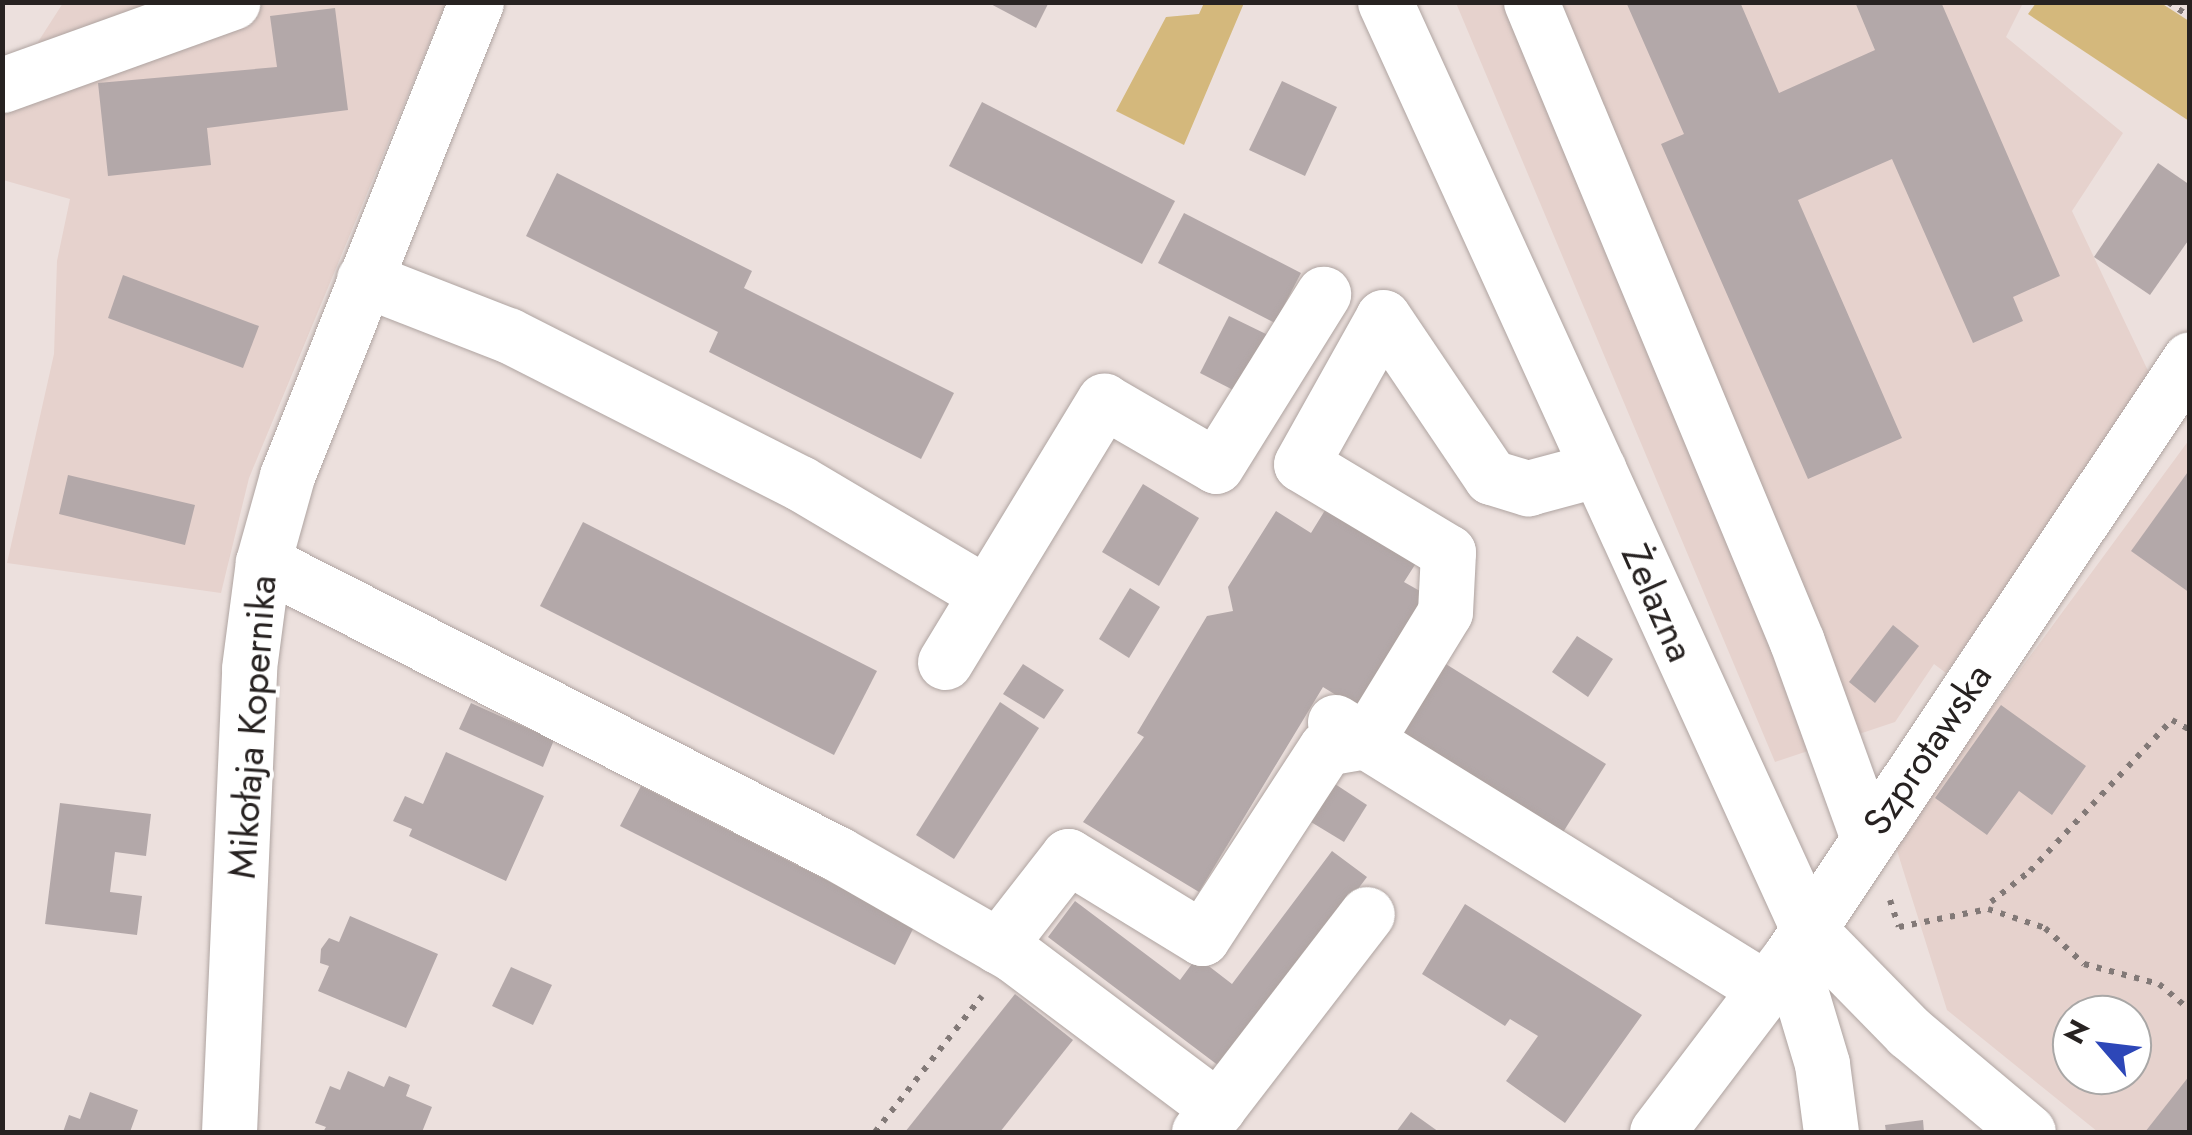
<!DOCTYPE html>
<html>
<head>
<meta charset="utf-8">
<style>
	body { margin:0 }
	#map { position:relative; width:2192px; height:1135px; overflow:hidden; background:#ece0dd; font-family:Jost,sans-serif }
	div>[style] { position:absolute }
	.built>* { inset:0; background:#e6d2cd }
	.green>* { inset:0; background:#d4b87c }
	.building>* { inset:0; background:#b3a8a9 }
	.path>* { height:6px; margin-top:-3px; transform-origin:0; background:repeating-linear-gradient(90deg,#827977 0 5px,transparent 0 13px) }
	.roads { filter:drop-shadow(0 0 2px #afa4a1) drop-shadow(0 0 2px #afa4a1) }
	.minor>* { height:55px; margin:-27.5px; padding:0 27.5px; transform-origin:27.5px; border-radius:27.5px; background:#fff }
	span { translate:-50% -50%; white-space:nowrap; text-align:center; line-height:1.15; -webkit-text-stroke:8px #fff; paint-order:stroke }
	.street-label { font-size:38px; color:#272221 }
	.frame { position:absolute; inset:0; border:5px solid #272221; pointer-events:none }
	.north { position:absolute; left:2052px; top:995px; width:100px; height:100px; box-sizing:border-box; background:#fff; border:2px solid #a9a7a6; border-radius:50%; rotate:298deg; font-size:28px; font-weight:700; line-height:40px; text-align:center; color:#272221 }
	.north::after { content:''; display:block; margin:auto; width:35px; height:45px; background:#2d47b8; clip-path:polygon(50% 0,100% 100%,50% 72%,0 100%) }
</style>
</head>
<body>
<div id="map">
	<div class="built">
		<i style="clip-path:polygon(63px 3px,446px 3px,249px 478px,221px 593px,7px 563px,54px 354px,57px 261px,70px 199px,3px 180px,2px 98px)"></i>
		<i style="clip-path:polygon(1456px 3px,2023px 3px,2006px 37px,2123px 133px,2072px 211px,2152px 379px,1946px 673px,1934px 664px,1895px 722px,1775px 762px)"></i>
		<i style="clip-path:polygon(evenodd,2189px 440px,2189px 1132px,2098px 1132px,1947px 1010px,1894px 841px,2189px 440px,2072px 1015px,2132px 1015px,2132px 1075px,2072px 1075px,2072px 1015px)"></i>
	</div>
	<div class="green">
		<i style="clip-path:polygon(1204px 3px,1244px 3px,1184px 145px,1116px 111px,1166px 17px,1199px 14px)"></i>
		<i style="clip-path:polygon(2036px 3px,2161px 3px,2189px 21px,2189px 121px,2028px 14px)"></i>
	</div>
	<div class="building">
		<i style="clip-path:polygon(987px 2px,1049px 2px,1036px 28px)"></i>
		<i style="clip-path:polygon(1626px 2px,1740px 2px,1779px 93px,1875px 50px,1855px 2px,1941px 2px,2060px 276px,2013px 297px,2023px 321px,1973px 343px,1892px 159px,1798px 200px,1902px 438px,1808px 479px,1661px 144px,1684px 134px)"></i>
		<i style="clip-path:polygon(335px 8px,348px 110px,207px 128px,211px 165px,108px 176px,98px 83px,277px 67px,270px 16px)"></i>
		<i style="clip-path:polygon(1282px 81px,1337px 107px,1305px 176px,1249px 150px)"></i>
		<i style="clip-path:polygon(982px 102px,1175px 201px,1142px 264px,949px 166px)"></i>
		<i style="clip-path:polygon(2158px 163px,2190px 185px,2190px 238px,2150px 295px,2094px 257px)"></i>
		<i style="clip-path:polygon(557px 173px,752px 271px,744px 288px,954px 393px,921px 459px,709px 352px,718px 332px,526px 236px)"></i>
		<i style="clip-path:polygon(1184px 213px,1301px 273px,1275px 323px,1158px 263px)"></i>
		<i style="clip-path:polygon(123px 275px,259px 326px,243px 368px,108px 318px)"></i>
		<i style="clip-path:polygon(1229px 316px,1268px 335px,1239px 393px,1200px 373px)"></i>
		<i style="clip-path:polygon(2190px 469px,2190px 593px,2131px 551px)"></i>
		<i style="clip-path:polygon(68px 475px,195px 505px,185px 545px,59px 514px)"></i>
		<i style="clip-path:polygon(1143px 484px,1199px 518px,1159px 586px,1102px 552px)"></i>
		<i style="clip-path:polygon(1327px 507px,1418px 560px,1404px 582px,1434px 599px,1365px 713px,1323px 687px,1199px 892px,1083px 822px,1144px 737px,1137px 733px,1207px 616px,1233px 611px,1228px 587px,1276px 511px,1311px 533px)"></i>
		<i style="clip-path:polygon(583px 522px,877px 671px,834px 755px,540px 606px)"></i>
		<i style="clip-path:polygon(1130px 588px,1160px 607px,1129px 658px,1099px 639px)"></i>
		<i style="clip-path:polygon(1893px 625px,1919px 646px,1875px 703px,1849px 682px)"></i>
		<i style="clip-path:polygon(1577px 636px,1613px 659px,1588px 697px,1552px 672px)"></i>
		<i style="clip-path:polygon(1433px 656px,1606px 764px,1560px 837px,1387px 729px)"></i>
		<i style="clip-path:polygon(1023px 664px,1064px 690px,1044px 719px,1003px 694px)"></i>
		<i style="clip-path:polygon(1000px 702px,1039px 728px,954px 859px,916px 835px)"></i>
		<i style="clip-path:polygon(471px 703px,554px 740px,543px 767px,459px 729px)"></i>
		<i style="clip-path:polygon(2001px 705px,2086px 766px,2052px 815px,2019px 791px,1987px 835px,1935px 798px)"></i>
		<i style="clip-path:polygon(446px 752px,544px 796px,506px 881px,409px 836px,412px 829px,393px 821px,405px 796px,423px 804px)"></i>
		<i style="clip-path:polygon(1335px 784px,1367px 805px,1344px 842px,1311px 822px)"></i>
		<i style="clip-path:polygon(641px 786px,915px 925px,895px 965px,620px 826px)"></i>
		<i style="clip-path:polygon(60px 803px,151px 814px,146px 856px,115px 852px,110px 892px,142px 896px,137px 935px,45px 924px)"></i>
		<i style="clip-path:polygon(1332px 851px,1367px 877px,1223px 1069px,1048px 937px,1075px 901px,1180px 980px,1197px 957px,1232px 984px)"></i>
		<i style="clip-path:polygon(1465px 904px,1642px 1015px,1565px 1123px,1506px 1081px,1538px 1036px,1510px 1019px,1505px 1026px,1422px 974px)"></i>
		<i style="clip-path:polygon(350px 916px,438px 954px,406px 1028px,318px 991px,329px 966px,320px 963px,321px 949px,329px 938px,339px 942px)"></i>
		<i style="clip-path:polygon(511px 967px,552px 985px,533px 1025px,492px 1006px)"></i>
		<i style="clip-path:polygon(1015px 994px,1073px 1040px,1000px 1132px,905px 1132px)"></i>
		<i style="clip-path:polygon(348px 1071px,384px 1087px,389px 1076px,410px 1085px,406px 1096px,432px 1107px,422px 1132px,323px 1132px,326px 1127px,315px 1123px,330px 1086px,340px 1090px)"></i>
		<i style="clip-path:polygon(2190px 1075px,2190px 1132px,2145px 1132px)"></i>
		<i style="clip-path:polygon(90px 1092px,138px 1110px,130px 1132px,63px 1132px,69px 1115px,80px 1119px)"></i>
		<i style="clip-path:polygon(1411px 1112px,1439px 1132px,1396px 1132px)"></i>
		<i style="clip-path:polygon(1923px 1120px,1924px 1132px,1886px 1132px,1885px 1125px)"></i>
	</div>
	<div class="path">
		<i style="left:2168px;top:2px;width:27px;rotate:34deg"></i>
		<i style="left:1890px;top:900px;width:28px;rotate:72deg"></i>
		<i style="left:1899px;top:927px;width:91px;rotate:-11.4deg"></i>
		<i style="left:1988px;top:909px;width:60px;rotate:18.4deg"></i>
		<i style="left:2045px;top:928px;width:53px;rotate:42.7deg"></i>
		<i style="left:2084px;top:964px;width:78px;rotate:14.9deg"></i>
		<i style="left:2159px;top:984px;width:40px;rotate:40deg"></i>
		<i style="left:1991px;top:902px;width:50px;rotate:-38.5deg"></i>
		<i style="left:2030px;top:871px;width:207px;rotate:-46.8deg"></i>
		<i style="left:2172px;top:720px;width:21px;rotate:29deg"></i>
		<i style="left:875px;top:1132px;width:173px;rotate:-51.8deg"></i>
	</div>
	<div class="roads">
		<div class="minor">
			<i style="left:1385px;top:2px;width:1019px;rotate:65.47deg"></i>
			<i style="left:1808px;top:929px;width:144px;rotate:45.6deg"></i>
			<i style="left:1909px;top:1032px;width:155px;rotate:40deg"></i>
			<i style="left:1531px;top:2px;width:693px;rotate:67.43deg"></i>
			<i style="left:1797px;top:642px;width:208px;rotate:70.1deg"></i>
			<i style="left:2px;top:85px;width:245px;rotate:-19.8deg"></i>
			<i style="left:364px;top:279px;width:155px;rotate:21.3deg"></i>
			<i style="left:508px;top:335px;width:327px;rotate:26.9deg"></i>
			<i style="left:800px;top:483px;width:215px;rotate:30.7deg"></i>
			<i style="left:263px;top:562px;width:645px;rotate:26.92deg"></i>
			<i style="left:838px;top:854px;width:203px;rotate:29.8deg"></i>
			<i style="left:1014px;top:955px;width:255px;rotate:36.9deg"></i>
			<i style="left:945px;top:662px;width:306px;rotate:-58.7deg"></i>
			<i style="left:1104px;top:401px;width:129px;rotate:30.1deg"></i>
			<i style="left:1216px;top:466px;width:203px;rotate:-58.1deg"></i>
			<i style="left:1335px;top:722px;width:507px;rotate:31.78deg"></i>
			<i style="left:998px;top:946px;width:114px;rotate:-52.1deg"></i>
			<i style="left:1068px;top:856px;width:157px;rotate:31.5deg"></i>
			<i style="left:1202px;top:938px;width:227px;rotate:-56.9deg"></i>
			<i style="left:1326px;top:748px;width:41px;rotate:-9.9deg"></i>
			<i style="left:1366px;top:741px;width:151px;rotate:-58.5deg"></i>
			<i style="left:1445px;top:612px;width:60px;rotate:-87.1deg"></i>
			<i style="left:1448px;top:552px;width:171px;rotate:-149.1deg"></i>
			<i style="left:1301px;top:464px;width:168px;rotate:-60.8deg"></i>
			<i style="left:1383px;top:317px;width:193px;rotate:56deg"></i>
			<i style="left:1491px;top:477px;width:39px;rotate:17deg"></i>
			<i style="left:1528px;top:488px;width:73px;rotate:-15deg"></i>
			<i style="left:1790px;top:957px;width:112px;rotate:73.3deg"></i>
			<i style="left:1822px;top:1064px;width:69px;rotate:82.5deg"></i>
			<i style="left:229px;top:1132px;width:464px;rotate:-87.5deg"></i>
			<i style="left:249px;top:668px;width:107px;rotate:-82.5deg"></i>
			<i style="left:263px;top:562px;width:89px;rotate:-74.4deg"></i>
			<i style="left:287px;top:476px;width:510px;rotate:-68.26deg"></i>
			<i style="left:1199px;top:1132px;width:275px;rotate:-52.4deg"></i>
			<i style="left:1657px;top:1132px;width:220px;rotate:-52.8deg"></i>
			<i style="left:1790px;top:957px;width:719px;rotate:-56.22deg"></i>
		</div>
	</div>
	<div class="street-label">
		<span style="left:1658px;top:603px;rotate:66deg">Żelazna</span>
		<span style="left:252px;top:727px;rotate:-86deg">Mikołaja Kopernika</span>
		<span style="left:1927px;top:749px;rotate:-56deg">Szprotawska</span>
	</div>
	<div class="frame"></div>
	<div class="north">N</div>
</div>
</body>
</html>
